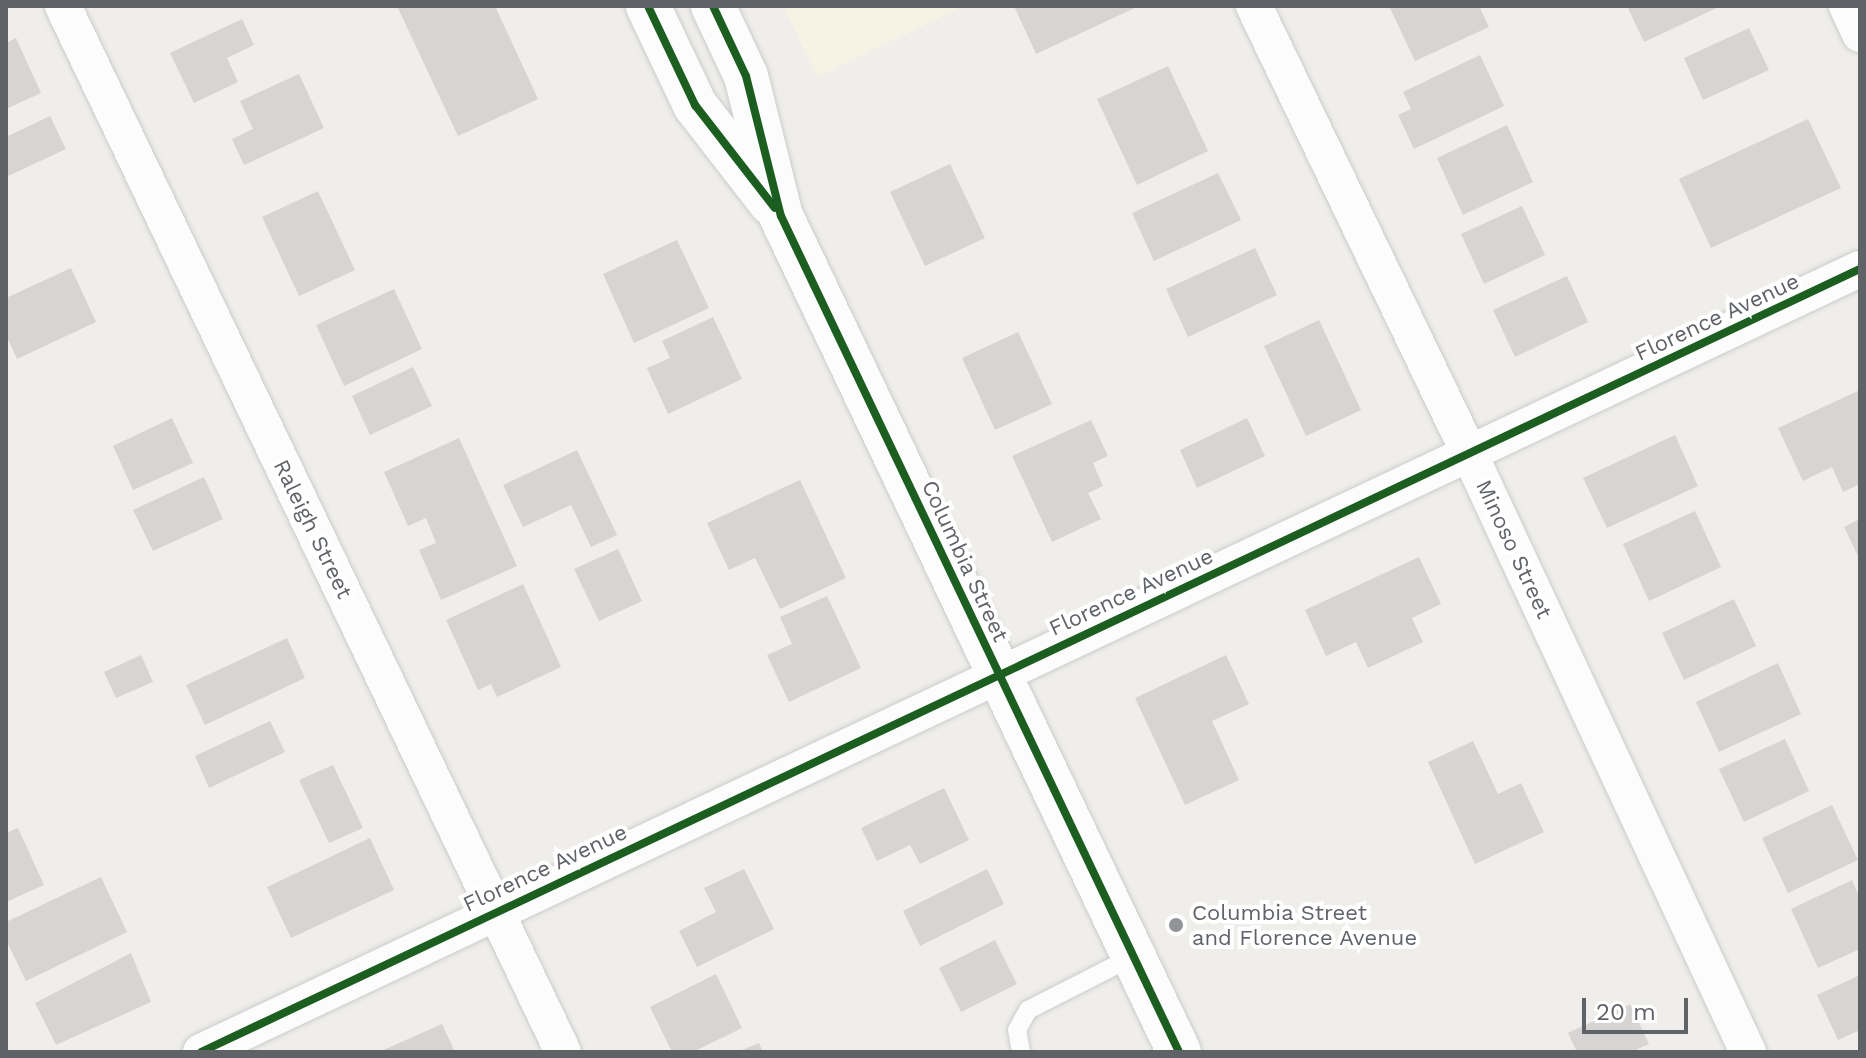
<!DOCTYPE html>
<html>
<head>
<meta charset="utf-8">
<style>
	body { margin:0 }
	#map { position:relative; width:1866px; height:1058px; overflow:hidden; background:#efeeea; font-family:"Work Sans",sans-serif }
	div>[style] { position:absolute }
	.commercial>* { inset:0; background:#f7f3e4 }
	.building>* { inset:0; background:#d6d5d3 }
	.roads { filter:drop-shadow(0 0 2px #cbcccc) drop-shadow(0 0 2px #cbcccc) }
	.lane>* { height:18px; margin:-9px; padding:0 9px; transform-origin:9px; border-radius:9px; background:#fdfcfc }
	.street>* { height:36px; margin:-18px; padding:0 18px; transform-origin:18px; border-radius:18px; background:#fdfcfc }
	.secondary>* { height:44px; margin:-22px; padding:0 22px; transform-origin:22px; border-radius:22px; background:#fdfcfc }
	.cycleway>* { height:8px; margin:-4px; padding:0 4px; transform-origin:4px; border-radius:4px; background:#1b5e20 }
	.dots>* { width:22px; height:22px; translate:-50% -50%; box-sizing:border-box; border:4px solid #fff; border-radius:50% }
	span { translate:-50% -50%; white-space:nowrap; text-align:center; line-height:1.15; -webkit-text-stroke:8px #fff; paint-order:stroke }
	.street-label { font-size:22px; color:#5f6368 }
	.poi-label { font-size:22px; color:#5f6368 }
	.left { translate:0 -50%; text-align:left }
	.frame { position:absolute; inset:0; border:8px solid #5f6368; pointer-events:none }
	.scale { position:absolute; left:1582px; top:998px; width:106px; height:36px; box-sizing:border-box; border:4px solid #5f6368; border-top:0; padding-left:10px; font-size:24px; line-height:28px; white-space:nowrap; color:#5f6368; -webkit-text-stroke:6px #fff; paint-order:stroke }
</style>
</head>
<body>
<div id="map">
	<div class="commercial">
		<i style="clip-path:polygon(783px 6px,959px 6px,959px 8px,817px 77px)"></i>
	</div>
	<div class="building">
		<i style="clip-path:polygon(397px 6px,495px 6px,538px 99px,458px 136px)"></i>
		<i style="clip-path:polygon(1014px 6px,1139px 6px,1036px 54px)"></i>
		<i style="clip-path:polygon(1389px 6px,1479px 6px,1489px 27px,1415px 61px)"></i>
		<i style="clip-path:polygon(1627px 6px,1721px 6px,1644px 42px)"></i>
		<i style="clip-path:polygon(242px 19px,254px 45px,227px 58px,238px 82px,194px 103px,170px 53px)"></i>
		<i style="clip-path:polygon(1749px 28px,1769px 70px,1703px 100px,1684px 58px)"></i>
		<i style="clip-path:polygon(16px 38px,41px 93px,6px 109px,6px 43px)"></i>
		<i style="clip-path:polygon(1480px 55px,1504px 106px,1414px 149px,1398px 115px,1411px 109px,1403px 92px)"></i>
		<i style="clip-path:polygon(1168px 66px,1208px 151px,1137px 185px,1097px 99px)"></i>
		<i style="clip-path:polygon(299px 74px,324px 128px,244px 165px,232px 139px,253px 129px,240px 101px)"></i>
		<i style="clip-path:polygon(50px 116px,66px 149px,6px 177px,6px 137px)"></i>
		<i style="clip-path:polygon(1808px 119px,1841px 188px,1711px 248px,1679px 179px)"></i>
		<i style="clip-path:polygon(1507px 125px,1533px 182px,1463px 215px,1437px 158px)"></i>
		<i style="clip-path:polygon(950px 164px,985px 238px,925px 266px,890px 192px)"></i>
		<i style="clip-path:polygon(1218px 173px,1241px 220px,1154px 261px,1132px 213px)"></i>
		<i style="clip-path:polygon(318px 191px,355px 270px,299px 296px,262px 217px)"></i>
		<i style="clip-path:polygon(1522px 206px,1545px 255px,1484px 284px,1461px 234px)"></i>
		<i style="clip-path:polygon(677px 240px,709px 308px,634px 343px,603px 274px)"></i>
		<i style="clip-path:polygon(1255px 248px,1277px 295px,1188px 337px,1166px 289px)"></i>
		<i style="clip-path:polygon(71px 268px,96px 322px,17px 359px,6px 335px,6px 298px)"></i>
		<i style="clip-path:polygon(1567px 276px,1588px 322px,1515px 357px,1493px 310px)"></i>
		<i style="clip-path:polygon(394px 289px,422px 349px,344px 386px,316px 325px)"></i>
		<i style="clip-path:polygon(713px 317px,742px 379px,668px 414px,647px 368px,670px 358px,662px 341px)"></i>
		<i style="clip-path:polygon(1319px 320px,1361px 410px,1306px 436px,1264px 346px)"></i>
		<i style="clip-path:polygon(1018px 332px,1052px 404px,995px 430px,962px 358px)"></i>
		<i style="clip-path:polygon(413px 367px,432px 406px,370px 435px,352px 396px)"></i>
		<i style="clip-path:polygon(1860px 390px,1860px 484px,1843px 492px,1832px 467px,1803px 481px,1778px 428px)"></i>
		<i style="clip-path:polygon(172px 418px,193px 463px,133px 490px,113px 446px)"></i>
		<i style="clip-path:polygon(1247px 418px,1265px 456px,1197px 488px,1180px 450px)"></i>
		<i style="clip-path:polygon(1091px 420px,1108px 456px,1093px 463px,1103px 486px,1088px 493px,1101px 519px,1052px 542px,1012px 456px)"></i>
		<i style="clip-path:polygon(1675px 435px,1698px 486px,1607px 528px,1583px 478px)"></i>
		<i style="clip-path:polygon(459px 438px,517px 566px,441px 600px,419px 550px,436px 543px,426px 518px,408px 526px,384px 472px)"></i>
		<i style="clip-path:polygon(577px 450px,617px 535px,591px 547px,571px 505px,523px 527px,503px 485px)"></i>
		<i style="clip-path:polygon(204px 477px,223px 519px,153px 551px,133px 510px)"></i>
		<i style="clip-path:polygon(800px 480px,846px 578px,780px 609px,755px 558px,729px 570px,707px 523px)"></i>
		<i style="clip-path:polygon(1695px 511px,1721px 567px,1649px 601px,1623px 544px)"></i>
		<i style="clip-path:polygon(1860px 519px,1860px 560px,1844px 527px)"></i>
		<i style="clip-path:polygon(618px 549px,642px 601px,599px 621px,574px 569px)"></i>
		<i style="clip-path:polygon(1419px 557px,1441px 604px,1412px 618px,1423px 642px,1368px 668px,1356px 642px,1326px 656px,1305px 610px)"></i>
		<i style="clip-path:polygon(523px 584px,561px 667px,497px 697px,491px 684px,478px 690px,446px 620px)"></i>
		<i style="clip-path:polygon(827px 596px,861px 668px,789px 702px,767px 655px,792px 644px,780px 617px)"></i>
		<i style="clip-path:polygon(1734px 599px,1756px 646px,1684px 680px,1662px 633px)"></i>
		<i style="clip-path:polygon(287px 638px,305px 678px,205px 725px,186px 685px)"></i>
		<i style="clip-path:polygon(141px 655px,153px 682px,116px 698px,104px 672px)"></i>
		<i style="clip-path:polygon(1226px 655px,1249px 704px,1212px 721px,1239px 780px,1185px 805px,1135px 698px)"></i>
		<i style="clip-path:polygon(1778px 663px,1801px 714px,1719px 752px,1696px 702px)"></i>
		<i style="clip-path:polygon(270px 721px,285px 752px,209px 788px,195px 756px)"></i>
		<i style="clip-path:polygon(1785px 739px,1809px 791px,1744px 822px,1719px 769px)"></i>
		<i style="clip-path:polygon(1473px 741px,1498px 794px,1521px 783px,1544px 832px,1475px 864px,1428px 762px)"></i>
		<i style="clip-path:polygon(333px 765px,363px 828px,329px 843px,299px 780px)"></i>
		<i style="clip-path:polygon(944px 788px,969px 840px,920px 864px,910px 845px,877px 861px,861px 828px)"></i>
		<i style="clip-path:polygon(1832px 805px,1858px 860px,1788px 893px,1762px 838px)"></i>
		<i style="clip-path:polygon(18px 828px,44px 885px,6px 902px,6px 833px)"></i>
		<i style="clip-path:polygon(370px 838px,394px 890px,291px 938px,267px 887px)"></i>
		<i style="clip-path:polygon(744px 869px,774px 929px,697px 967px,679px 931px,716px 912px,704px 888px)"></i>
		<i style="clip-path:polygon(987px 869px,1004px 904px,920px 946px,903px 911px)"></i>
		<i style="clip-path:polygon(101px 877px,127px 932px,26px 981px,6px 940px,6px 922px)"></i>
		<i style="clip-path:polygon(1852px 880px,1860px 898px,1860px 949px,1818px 968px,1791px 909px)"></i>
		<i style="clip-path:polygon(995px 940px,1017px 984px,961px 1012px,939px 968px)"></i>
		<i style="clip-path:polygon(131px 953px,151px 1002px,56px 1045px,35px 1003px)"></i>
		<i style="clip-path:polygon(716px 974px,742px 1028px,693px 1052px,672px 1052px,650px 1007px)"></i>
		<i style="clip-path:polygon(1860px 975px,1860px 1030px,1838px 1040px,1817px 995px)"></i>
		<i style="clip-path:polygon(1630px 1004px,1649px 1044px,1631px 1052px,1577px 1052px,1568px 1033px)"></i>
		<i style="clip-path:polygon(442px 1024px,455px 1052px,379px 1052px)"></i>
		<i style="clip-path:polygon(759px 1043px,763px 1052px,737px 1052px)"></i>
	</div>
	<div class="roads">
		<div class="lane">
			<i style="left:1021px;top:1052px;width:22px;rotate:-100deg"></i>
			<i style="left:1017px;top:1030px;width:23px;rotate:-61deg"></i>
			<i style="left:1028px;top:1010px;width:119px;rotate:-27deg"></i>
		</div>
		<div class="street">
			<i style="left:63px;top:6px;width:1159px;rotate:64.45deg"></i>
			<i style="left:1254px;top:6px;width:498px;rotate:64.3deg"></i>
			<i style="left:1470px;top:455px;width:659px;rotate:65.03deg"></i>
			<i style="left:1847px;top:6px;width:31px;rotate:65deg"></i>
			<i style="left:201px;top:1052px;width:1834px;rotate:-25.27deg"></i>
		</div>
		<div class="secondary">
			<i style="left:648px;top:6px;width:110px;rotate:64.6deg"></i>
			<i style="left:695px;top:105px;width:124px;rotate:52.2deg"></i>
			<i style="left:713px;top:6px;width:77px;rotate:64.8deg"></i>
			<i style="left:746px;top:76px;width:144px;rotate:76deg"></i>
			<i style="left:781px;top:216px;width:926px;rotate:64.54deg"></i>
		</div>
	</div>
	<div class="cycleway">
		<i style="left:648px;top:6px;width:110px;rotate:64.6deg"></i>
		<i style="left:695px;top:105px;width:130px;rotate:52.2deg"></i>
		<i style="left:713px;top:6px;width:77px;rotate:64.8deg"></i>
		<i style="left:746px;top:76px;width:144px;rotate:76deg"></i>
		<i style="left:781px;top:216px;width:926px;rotate:64.54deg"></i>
		<i style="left:201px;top:1052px;width:1834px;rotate:-25.27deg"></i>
	</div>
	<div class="dots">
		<i style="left:1176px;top:925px;background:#919496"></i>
	</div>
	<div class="street-label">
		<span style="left:1717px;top:317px;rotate:-25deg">Florence Avenue</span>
		<span style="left:313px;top:529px;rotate:64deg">Raleigh Street</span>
		<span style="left:1514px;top:549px;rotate:65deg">Minoso Street</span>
		<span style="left:965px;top:561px;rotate:65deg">Columbia Street</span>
		<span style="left:1131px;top:592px;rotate:-25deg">Florence Avenue</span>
		<span style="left:545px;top:868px;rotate:-25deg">Florence Avenue</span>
	</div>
	<div class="poi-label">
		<span class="left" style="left:1192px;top:925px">Columbia Street<br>and Florence Avenue</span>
	</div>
	<div class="frame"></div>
	<div class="scale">20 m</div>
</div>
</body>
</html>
